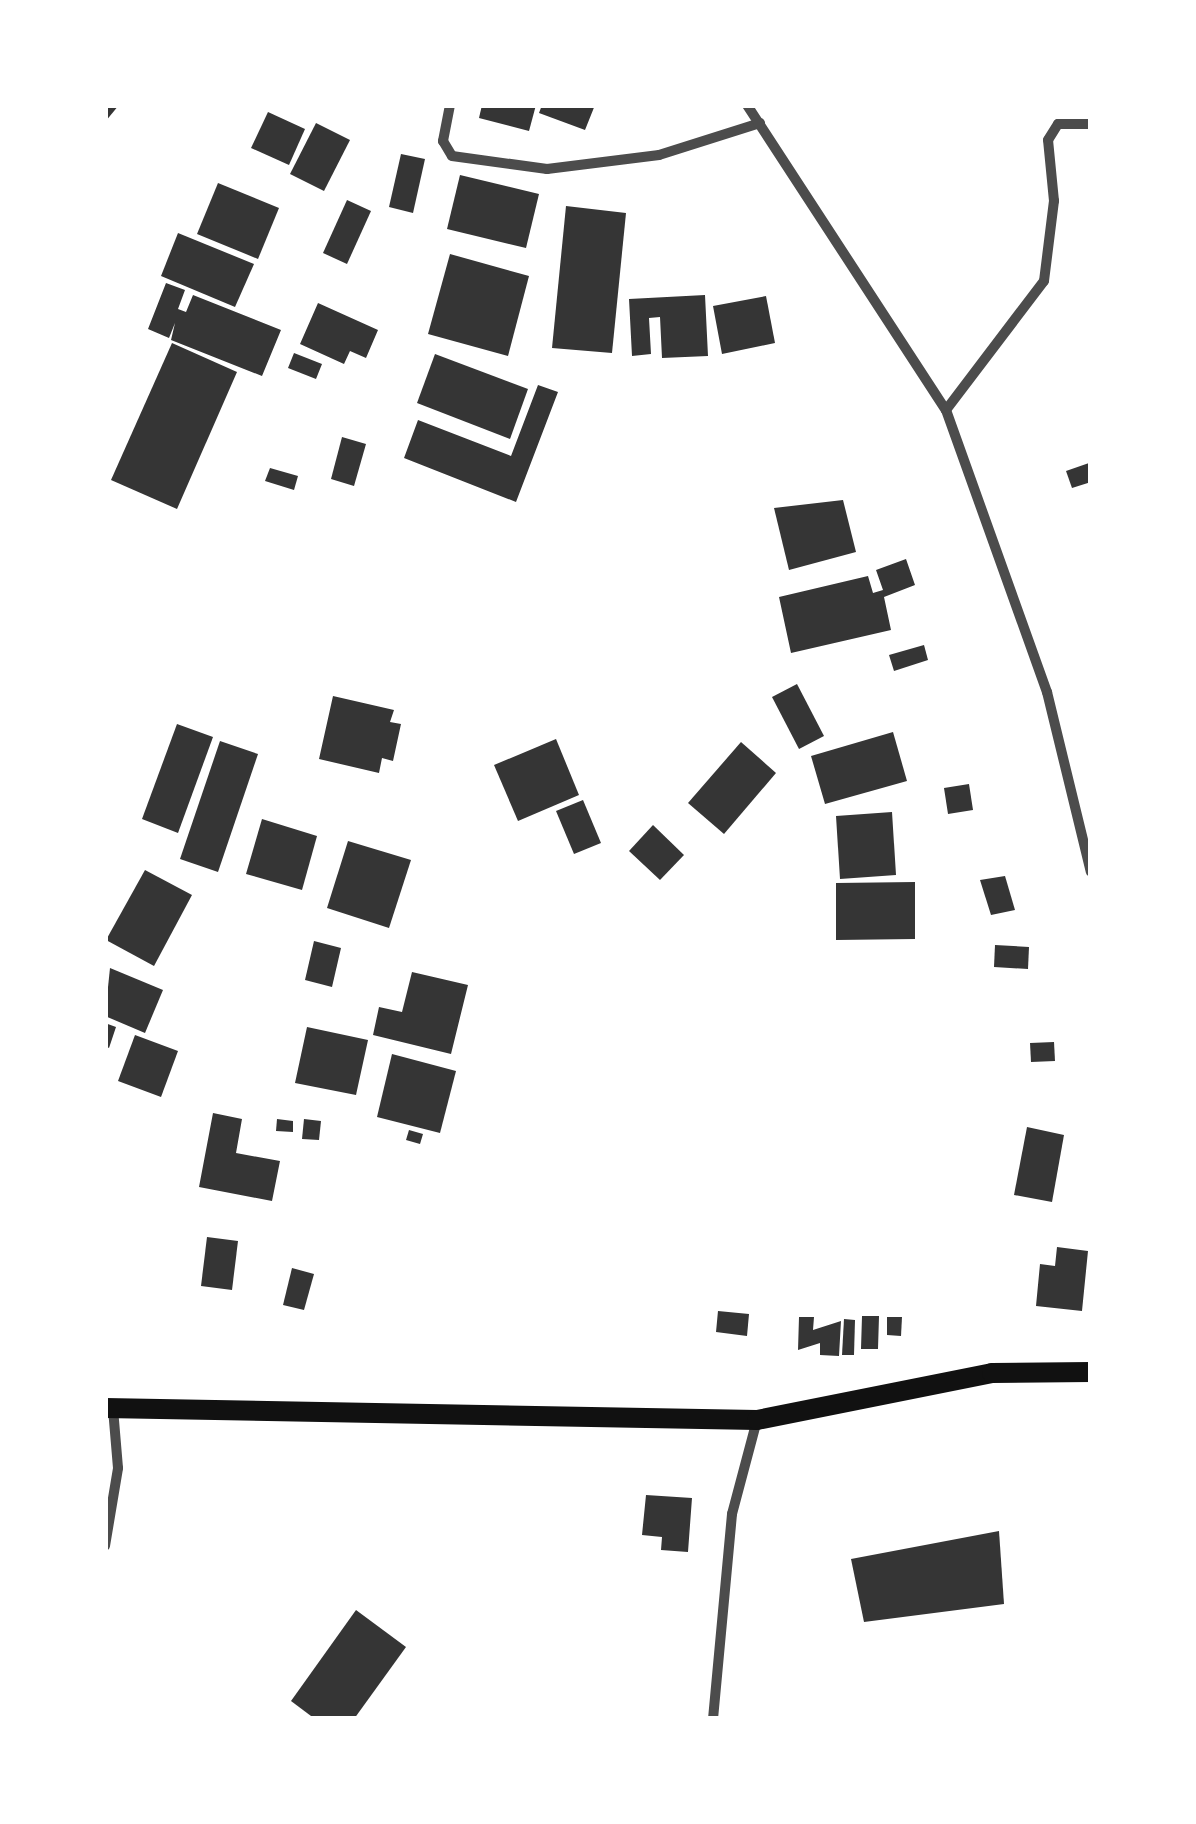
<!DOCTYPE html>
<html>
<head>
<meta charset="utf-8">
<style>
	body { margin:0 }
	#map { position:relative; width:1196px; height:1824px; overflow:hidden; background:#fff; font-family:"Exo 2",sans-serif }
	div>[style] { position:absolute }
	.building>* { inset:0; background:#353535 }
	.minor>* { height:10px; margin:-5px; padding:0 5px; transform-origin:5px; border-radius:5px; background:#4c4c4c }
	.secondary>* { height:20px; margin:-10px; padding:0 10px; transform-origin:10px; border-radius:10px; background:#111 }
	span { translate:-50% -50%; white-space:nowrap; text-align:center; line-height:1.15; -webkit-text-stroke:10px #fff; paint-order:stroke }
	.frame { position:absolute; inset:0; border:108px solid #fff; pointer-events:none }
</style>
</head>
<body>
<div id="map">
	<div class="building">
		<i style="clip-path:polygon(105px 105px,119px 105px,105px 122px)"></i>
		<i style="clip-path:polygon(482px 105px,536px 105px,529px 131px,479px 118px)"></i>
		<i style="clip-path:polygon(542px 105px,595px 105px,585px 130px,539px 113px)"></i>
		<i style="clip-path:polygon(268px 112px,305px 129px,289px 165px,251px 148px)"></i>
		<i style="clip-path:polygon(316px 123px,350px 140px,324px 191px,290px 174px)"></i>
		<i style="clip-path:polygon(401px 154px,425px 159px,413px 213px,389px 207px)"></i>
		<i style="clip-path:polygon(460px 175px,539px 194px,526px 248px,447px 229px)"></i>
		<i style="clip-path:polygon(218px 183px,279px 208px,258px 259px,197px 234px)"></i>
		<i style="clip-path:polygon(347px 200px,371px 211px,347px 264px,323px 253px)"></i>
		<i style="clip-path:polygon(566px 206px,626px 213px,612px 353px,552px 348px)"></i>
		<i style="clip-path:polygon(178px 233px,254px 264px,235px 307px,161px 276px)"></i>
		<i style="clip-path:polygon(450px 254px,529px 276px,508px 356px,428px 334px)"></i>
		<i style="clip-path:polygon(166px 283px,185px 290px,178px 309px,186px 312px,193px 295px,281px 330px,262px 376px,171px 340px,175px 323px,169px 338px,148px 329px)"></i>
		<i style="clip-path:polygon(705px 295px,708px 356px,662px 358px,660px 317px,649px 318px,651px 354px,632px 356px,629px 299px)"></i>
		<i style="clip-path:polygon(766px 296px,775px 343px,722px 354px,713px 306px)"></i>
		<i style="clip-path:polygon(318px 303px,378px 330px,366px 358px,350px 351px,344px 364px,300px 344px)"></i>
		<i style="clip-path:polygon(172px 343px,237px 372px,177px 509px,111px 480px)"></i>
		<i style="clip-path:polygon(294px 353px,322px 364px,316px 379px,288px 368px)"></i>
		<i style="clip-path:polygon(435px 354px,528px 389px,510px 439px,417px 403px)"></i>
		<i style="clip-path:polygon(538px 385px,558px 392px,516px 502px,404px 458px,418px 420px,511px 456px)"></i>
		<i style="clip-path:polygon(342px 437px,366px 444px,354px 486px,331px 479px)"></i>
		<i style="clip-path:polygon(1089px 463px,1091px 482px,1072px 488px,1066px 471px)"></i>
		<i style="clip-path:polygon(270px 468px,298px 476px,294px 490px,265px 481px)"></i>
		<i style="clip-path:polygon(843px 500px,856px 552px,789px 570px,774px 508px)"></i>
		<i style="clip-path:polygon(906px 559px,915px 585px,884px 597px,891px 630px,791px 653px,779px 597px,868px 576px,873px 593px,883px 590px,876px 570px)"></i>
		<i style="clip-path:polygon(924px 645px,928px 660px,894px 671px,889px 655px)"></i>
		<i style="clip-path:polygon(797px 684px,824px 736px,799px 749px,772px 697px)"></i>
		<i style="clip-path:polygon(333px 696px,394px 710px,390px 722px,401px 724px,393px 761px,382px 758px,379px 773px,319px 759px)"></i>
		<i style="clip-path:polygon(177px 724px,213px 737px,178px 833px,142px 819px)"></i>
		<i style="clip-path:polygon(893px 732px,907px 781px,825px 804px,811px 756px)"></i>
		<i style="clip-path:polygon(556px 739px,579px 795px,518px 821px,494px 765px)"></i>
		<i style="clip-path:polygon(220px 741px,258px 754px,218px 872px,180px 859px)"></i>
		<i style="clip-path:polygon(741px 742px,776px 773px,724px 834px,688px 803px)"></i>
		<i style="clip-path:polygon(969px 784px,973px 810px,948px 814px,944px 788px)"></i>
		<i style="clip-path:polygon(583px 800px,601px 843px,574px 854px,556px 811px)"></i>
		<i style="clip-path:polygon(892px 812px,896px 875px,840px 879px,836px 816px)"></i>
		<i style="clip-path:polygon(262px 819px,317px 836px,302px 890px,246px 874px)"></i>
		<i style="clip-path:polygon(653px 825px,684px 855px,660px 880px,629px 851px)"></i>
		<i style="clip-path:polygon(348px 841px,411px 860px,389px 928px,327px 908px)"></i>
		<i style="clip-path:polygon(145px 870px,192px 895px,154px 966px,106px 940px)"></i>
		<i style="clip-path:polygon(1005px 876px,1015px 910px,991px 915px,980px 880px)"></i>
		<i style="clip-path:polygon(915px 882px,915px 939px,836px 940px,836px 883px)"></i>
		<i style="clip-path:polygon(314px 941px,341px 948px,332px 987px,305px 980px)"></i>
		<i style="clip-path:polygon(995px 945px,1029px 947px,1028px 969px,994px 967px)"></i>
		<i style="clip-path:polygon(110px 968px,163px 990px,145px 1033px,105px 1016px)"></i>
		<i style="clip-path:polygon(412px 972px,468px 985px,451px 1054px,373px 1035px,379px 1007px,402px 1012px)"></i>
		<i style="clip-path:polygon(105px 1023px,116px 1027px,109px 1048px,105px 1046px)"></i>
		<i style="clip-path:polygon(307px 1027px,368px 1040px,356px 1095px,295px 1083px)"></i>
		<i style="clip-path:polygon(135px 1035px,178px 1051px,161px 1097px,118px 1081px)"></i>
		<i style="clip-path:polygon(1054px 1042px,1055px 1061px,1031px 1062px,1030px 1043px)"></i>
		<i style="clip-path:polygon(392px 1054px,456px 1071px,440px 1133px,377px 1117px)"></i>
		<i style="clip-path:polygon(213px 1113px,242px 1119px,236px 1153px,280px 1161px,272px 1201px,199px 1187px)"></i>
		<i style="clip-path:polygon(277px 1119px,293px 1121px,293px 1132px,276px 1131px)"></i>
		<i style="clip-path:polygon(304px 1119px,321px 1121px,319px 1140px,302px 1139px)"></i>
		<i style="clip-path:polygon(1027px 1127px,1064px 1135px,1052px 1202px,1014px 1195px)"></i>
		<i style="clip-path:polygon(409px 1130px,423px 1134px,420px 1144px,406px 1140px)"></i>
		<i style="clip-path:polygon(207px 1237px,238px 1241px,232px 1290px,201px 1286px)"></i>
		<i style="clip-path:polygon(1057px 1247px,1088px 1251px,1082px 1311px,1036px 1306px,1040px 1264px,1055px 1266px)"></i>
		<i style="clip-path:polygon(292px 1268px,314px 1274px,304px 1310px,283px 1305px)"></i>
		<i style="clip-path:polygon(718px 1311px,749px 1314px,747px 1336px,716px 1332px)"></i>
		<i style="clip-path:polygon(862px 1316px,879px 1316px,878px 1349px,861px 1349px)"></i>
		<i style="clip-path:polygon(799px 1317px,814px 1317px,813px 1330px,841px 1321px,839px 1356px,820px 1355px,820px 1343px,798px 1350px)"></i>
		<i style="clip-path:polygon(887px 1317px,902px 1317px,901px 1336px,887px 1335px)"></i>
		<i style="clip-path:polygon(844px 1319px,855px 1320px,854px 1355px,842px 1355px)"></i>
		<i style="clip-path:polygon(646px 1495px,692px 1498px,688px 1552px,661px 1550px,662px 1537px,642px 1535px)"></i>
		<i style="clip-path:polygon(999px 1531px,1004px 1604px,864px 1622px,851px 1559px)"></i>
		<i style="clip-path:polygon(356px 1610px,406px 1647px,354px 1719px,315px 1719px,291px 1701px)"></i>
	</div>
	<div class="minor">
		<i style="left:450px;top:105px;width:37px;rotate:101deg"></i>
		<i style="left:443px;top:141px;width:17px;rotate:59deg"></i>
		<i style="left:452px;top:156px;width:96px;rotate:7.8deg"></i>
		<i style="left:547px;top:169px;width:113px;rotate:-7.1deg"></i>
		<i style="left:659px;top:155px;width:106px;rotate:-17.6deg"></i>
		<i style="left:747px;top:105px;width:364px;rotate:56.9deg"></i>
		<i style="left:946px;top:410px;width:300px;rotate:70.3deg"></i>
		<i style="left:1047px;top:692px;width:185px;rotate:76.3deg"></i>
		<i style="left:946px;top:410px;width:162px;rotate:-52.8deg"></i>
		<i style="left:1044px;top:281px;width:81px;rotate:-82.9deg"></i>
		<i style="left:1054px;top:201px;width:61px;rotate:-95.6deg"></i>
		<i style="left:1048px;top:140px;width:19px;rotate:-58deg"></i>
		<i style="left:1058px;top:124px;width:33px"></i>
		<i style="left:105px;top:1546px;width:79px;rotate:-80.5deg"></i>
		<i style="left:118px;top:1468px;width:60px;rotate:-94.8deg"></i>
		<i style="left:713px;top:1719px;width:206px;rotate:-84.7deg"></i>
		<i style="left:732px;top:1514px;width:97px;rotate:-75.1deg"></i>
	</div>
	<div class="secondary">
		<i style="left:105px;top:1408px;width:652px;rotate:1.05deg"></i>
		<i style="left:757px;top:1420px;width:240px;rotate:-11.3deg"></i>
		<i style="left:992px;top:1373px;width:99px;rotate:-0.6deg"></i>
	</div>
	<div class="frame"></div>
</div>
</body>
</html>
